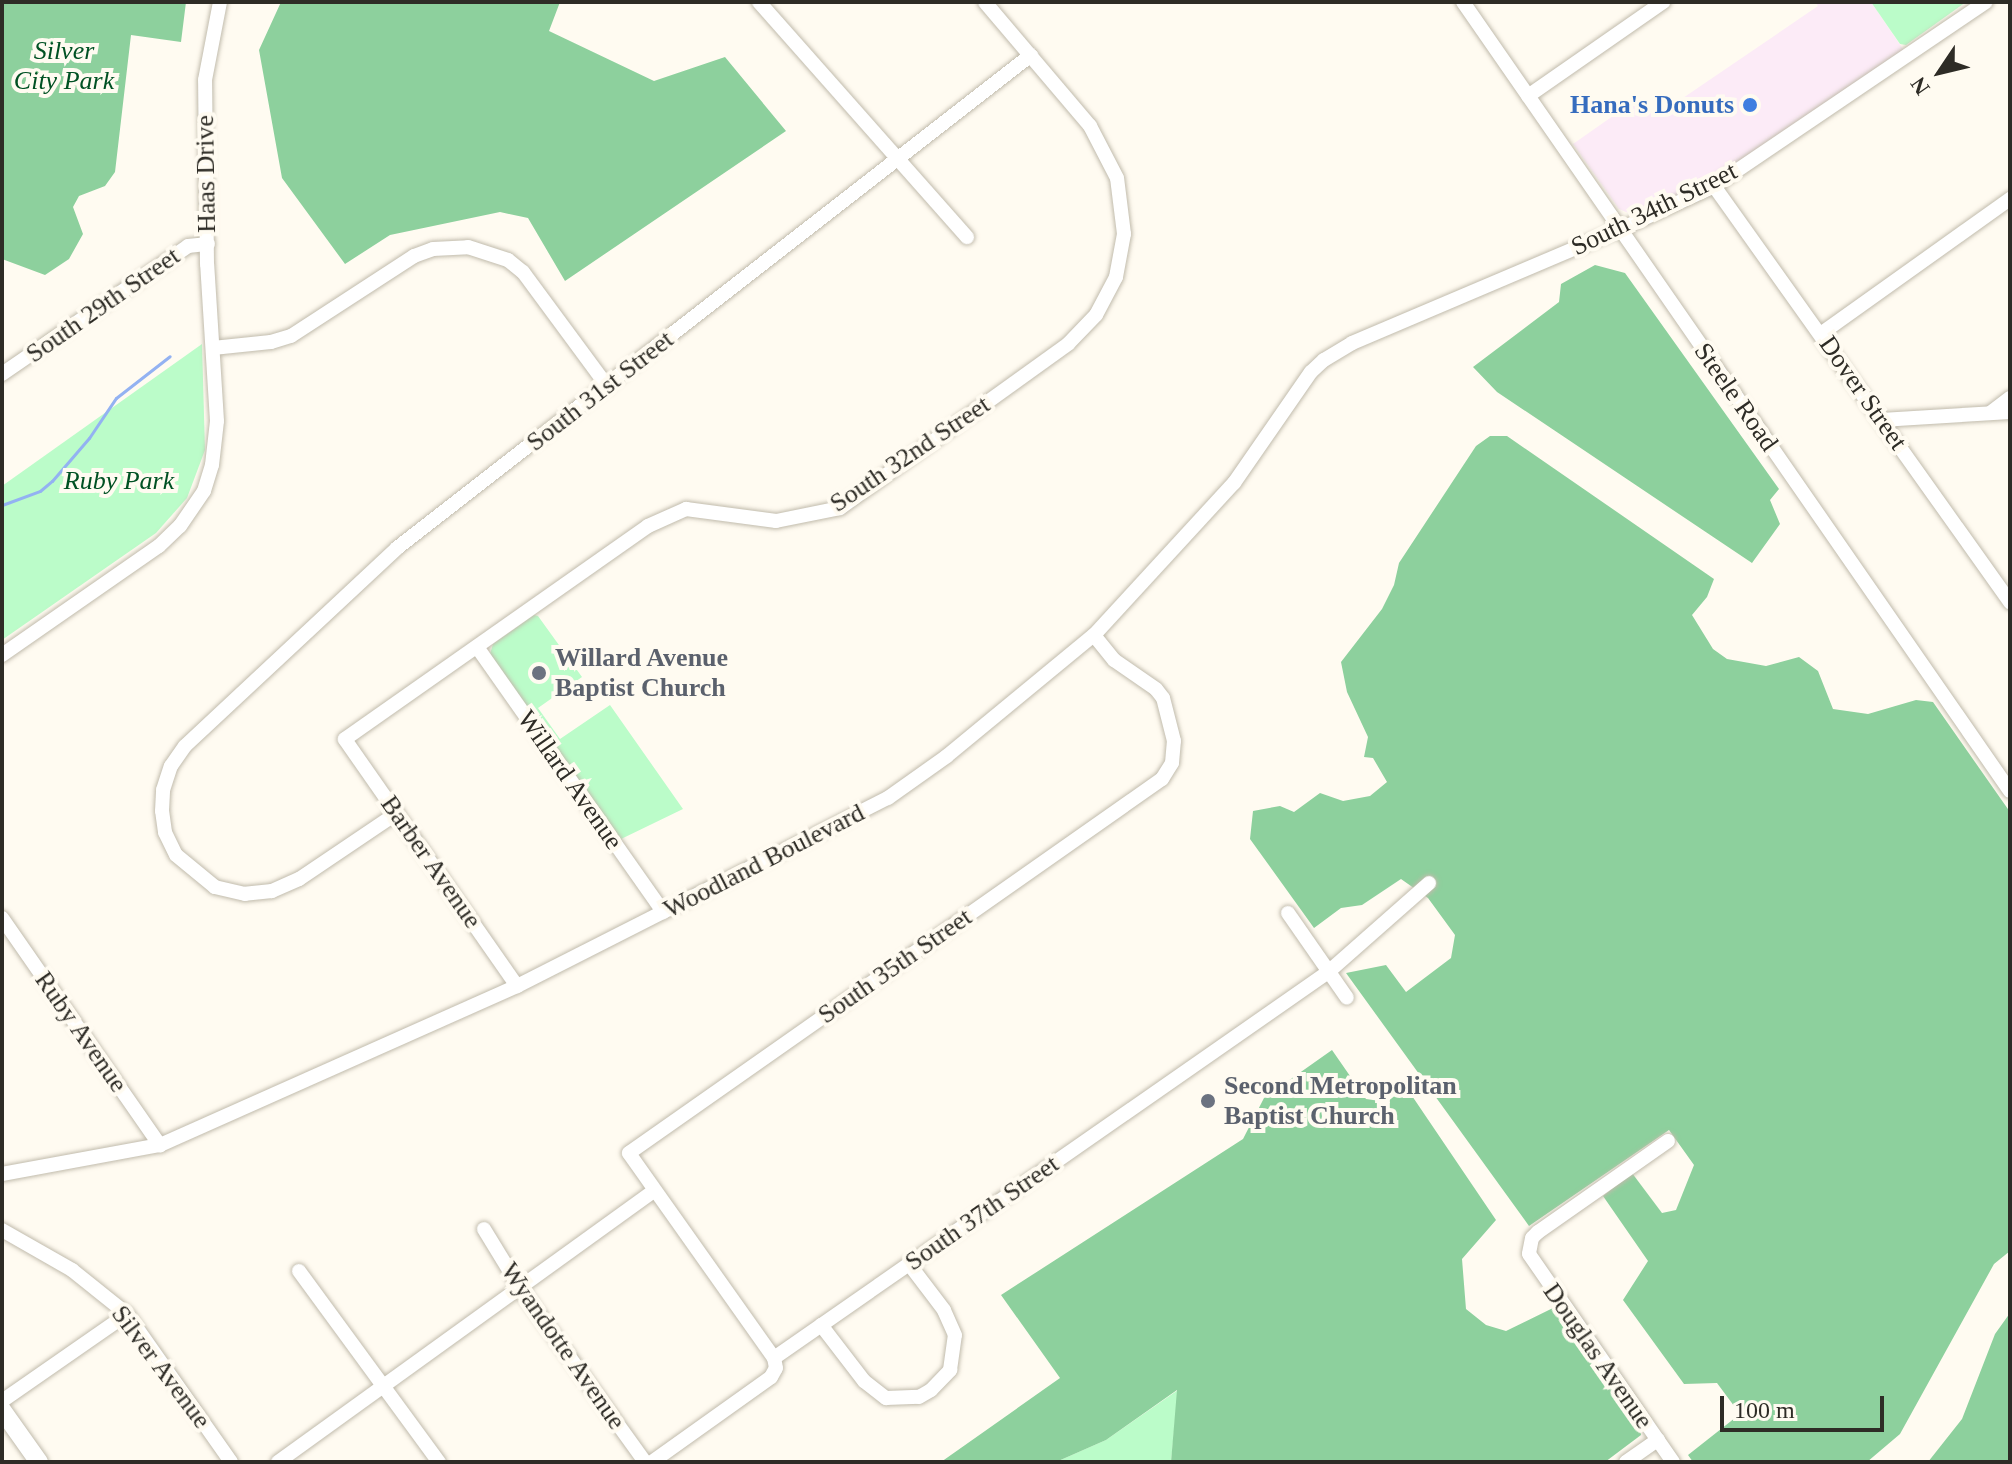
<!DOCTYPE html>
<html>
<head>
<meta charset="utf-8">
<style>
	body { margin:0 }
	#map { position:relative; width:2012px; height:1464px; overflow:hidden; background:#fffbf1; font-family:"Times New Roman",serif }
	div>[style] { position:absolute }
	.commercial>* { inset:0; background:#fcebf7 }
	.green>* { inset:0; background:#bbfcc9 }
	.forest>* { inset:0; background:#8dd09d }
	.stream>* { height:3px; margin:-1.5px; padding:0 1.5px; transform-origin:1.5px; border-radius:1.5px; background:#93b2f2 }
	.roads { filter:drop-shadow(0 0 2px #c1bbac) drop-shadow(0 0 2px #c1bbac) }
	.minor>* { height:14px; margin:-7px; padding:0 7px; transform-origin:7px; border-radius:7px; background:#fff }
	.major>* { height:18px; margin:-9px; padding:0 9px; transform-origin:9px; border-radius:9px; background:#fff }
	.dots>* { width:22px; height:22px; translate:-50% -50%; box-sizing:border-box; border:4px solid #fffbf1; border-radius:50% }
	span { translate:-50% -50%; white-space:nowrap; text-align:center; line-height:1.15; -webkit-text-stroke:8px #fffbf1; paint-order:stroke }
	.park-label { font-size:26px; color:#005123; font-style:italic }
	.shop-label { font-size:26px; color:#366cbe; font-weight:700 }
	.right { translate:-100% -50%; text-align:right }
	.street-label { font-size:26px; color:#2e2c26 }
	.worship-label { font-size:26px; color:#5b616d; font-weight:700 }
	.left { translate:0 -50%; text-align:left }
	.frame { position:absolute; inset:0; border:4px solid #2e2c26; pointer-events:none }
	.north { position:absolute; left:1900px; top:32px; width:80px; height:80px; -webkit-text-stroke:6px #fffbf1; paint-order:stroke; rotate:235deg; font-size:22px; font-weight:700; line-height:32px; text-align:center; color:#2e2c26 }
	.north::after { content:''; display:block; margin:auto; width:28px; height:36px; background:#2e2c26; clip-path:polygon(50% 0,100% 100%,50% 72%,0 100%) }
	.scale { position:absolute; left:1720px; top:1396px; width:164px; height:36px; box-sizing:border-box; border:4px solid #2e2c26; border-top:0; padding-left:10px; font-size:24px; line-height:28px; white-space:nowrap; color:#2e2c26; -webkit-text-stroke:6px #fffbf1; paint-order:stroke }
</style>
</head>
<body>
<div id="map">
	<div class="commercial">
		<i style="clip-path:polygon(1815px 2px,1871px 2px,1905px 52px,1736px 165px,1643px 213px,1633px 215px,1619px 209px,1573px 144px,1640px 97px,1655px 117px,1818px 6px)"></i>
	</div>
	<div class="green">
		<i style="clip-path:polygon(1871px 2px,1966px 2px,1906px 45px,1900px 44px)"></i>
		<i style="clip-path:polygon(202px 344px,205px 450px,187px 498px,156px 533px,2px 640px,2px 486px)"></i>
		<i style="clip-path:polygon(534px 615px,538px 616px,582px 677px,538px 708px,560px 739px,610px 705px,683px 809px,619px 840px,490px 654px,493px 644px)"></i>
		<i style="clip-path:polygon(1178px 1390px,1171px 1462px,1056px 1462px,1106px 1440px)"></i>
	</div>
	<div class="forest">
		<i style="clip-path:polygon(2px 2px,186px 2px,181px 42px,131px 35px,115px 172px,105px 186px,79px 196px,73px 207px,83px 234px,69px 259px,45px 275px,2px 259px)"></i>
		<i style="clip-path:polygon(281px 2px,560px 2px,549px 31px,654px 81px,725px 57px,786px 131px,565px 281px,528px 218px,500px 212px,390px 235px,345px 264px,282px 178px,259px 50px)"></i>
		<i style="clip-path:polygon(1595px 265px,1625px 273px,1779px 489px,1770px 500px,1780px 524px,1752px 563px,1497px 392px,1473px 367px,1559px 302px,1561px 284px)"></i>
		<i style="clip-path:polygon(1490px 436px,1507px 436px,1714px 579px,1707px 597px,1692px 615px,1713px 649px,1727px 659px,1766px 666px,1799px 657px,1818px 671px,1833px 709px,1868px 714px,1916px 700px,1933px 702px,2010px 812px,2010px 1251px,1994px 1264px,1900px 1434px,1867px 1462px,1693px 1462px,1688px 1455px,1740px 1414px,1717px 1383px,1684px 1384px,1623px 1300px,1648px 1261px,1603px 1196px,1632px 1173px,1662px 1213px,1676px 1210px,1694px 1165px,1669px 1130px,1529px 1226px,1346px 973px,1386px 965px,1406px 992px,1451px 958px,1455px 935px,1428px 898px,1401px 879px,1362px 905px,1341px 908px,1314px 928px,1250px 839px,1253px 811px,1280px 806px,1294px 812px,1320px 793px,1343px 801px,1370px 796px,1387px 782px,1373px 758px,1364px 757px,1368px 737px,1347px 692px,1341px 662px,1382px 609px,1394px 585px,1399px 563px,1476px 446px)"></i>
		<i style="clip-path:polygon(1332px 1050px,1366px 1099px,1387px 1102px,1406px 1087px,1496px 1220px,1462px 1259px,1466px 1309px,1486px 1325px,1506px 1331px,1555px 1307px,1641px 1426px,1641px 1435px,1605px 1462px,1171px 1462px,1177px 1390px,1106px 1440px,1056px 1462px,941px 1462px,1060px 1378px,1001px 1295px,1243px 1139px,1264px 1098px)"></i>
		<i style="clip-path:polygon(2010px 1313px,2010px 1462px,1928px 1462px,1962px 1419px,1995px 1334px)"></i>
	</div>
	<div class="stream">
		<i style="left:2px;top:505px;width:40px;rotate:-20.2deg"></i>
		<i style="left:40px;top:491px;width:16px;rotate:-40deg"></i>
		<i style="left:52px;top:481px;width:57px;rotate:-49.3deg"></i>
		<i style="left:89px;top:438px;width:48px;rotate:-56deg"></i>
		<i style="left:116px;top:398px;width:68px;rotate:-37.9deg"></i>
	</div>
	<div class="roads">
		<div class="minor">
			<i style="left:759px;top:2px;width:314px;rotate:48.5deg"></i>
			<i style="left:1463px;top:2px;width:960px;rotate:55.27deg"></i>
			<i style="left:1528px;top:96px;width:165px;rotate:-34.8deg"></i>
			<i style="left:1714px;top:186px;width:511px;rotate:54.57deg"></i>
			<i style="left:1822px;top:333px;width:231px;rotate:-35.5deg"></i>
			<i style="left:213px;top:348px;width:58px;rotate:-5.9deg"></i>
			<i style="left:271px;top:342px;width:21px;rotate:-17deg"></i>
			<i style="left:291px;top:336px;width:147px;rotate:-33deg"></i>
			<i style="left:414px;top:256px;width:20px;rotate:-20deg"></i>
			<i style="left:433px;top:249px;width:35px;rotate:-3deg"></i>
			<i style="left:468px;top:247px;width:42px;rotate:18deg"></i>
			<i style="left:508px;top:260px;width:19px;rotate:39deg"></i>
			<i style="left:523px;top:272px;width:142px;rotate:53.6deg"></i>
			<i style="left:2px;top:374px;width:226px;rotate:-34.5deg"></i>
			<i style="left:188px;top:246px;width:20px;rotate:-6deg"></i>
			<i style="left:1990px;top:413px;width:25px;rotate:-37deg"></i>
			<i style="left:1881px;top:420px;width:129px;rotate:-3.5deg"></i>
			<i style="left:477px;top:647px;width:324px;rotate:54.9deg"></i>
			<i style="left:2px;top:655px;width:191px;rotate:-34.8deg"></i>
			<i style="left:159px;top:546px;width:29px;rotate:-44deg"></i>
			<i style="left:180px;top:526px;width:42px;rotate:-55.6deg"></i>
			<i style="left:204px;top:491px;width:27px;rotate:-73deg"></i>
			<i style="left:212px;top:465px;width:44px;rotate:-83.5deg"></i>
			<i style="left:217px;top:421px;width:157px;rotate:-93.6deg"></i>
			<i style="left:207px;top:264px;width:184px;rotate:-90.6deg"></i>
			<i style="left:205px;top:80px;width:79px;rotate:-79.1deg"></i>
			<i style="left:397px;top:813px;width:118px;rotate:146deg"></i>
			<i style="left:299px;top:879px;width:30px;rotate:156deg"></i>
			<i style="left:272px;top:891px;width:27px;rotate:174deg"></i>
			<i style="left:245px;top:894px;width:31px;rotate:-167deg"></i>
			<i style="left:215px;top:887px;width:50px;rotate:-140.6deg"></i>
			<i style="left:176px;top:855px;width:25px;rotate:-116deg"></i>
			<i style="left:165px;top:832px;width:21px;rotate:-98deg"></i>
			<i style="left:162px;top:811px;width:21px;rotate:-87deg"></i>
			<i style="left:163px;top:790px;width:25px;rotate:-72deg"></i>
			<i style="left:171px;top:766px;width:24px;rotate:-55deg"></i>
			<i style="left:185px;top:746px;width:290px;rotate:-43deg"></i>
			<i style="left:397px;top:548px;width:803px;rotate:-37.87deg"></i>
			<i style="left:1288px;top:913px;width:103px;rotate:55.2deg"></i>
			<i style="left:2px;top:918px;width:277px;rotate:55.2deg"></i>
			<i style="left:517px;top:986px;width:301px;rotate:-124.9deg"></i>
			<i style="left:345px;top:739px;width:370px;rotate:-35.1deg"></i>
			<i style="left:648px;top:526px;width:42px;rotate:-24.1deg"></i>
			<i style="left:686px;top:509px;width:91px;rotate:7.6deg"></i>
			<i style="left:776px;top:521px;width:65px;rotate:-11.5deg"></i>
			<i style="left:840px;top:508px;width:281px;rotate:-35.7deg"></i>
			<i style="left:1068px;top:344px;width:40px;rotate:-46deg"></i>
			<i style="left:1096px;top:315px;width:43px;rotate:-62.2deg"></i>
			<i style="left:1116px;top:277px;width:44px;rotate:-79.5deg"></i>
			<i style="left:1124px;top:234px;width:56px;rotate:-97.1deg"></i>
			<i style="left:1117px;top:178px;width:59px;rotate:-117.4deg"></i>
			<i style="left:1090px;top:126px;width:162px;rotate:-130.3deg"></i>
			<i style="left:1668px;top:1141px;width:159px;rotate:145deg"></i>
			<i style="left:1538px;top:1232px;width:8px;rotate:135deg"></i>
			<i style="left:1532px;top:1238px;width:16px;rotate:101deg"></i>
			<i style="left:1529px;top:1254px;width:253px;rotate:55.3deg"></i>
			<i style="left:2px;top:1174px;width:161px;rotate:-10.4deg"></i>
			<i style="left:160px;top:1145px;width:391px;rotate:-24deg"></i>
			<i style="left:517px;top:986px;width:416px;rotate:-26.9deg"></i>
			<i style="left:888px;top:798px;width:72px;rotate:-35.4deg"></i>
			<i style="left:947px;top:756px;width:190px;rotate:-39.5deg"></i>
			<i style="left:1094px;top:635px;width:207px;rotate:-47.4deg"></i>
			<i style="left:1234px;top:483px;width:135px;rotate:-55.3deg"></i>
			<i style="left:1311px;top:372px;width:18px;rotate:-43deg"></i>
			<i style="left:1324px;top:360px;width:33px;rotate:-31deg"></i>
			<i style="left:1352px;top:343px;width:292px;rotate:-23deg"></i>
			<i style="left:1621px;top:229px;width:102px;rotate:-24.8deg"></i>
			<i style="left:1714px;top:186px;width:328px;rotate:-34.1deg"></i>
			<i style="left:484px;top:1229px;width:69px;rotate:58.6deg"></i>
			<i style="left:520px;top:1288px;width:214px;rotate:54.3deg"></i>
			<i style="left:2px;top:1230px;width:81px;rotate:29.7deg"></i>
			<i style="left:72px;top:1270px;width:70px;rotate:38.7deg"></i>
			<i style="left:127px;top:1314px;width:181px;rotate:54.9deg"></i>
			<i style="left:299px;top:1271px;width:237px;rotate:53.8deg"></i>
			<i style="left:821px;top:1325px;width:71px;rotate:52.5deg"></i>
			<i style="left:864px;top:1381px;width:28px;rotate:38deg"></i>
			<i style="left:886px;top:1398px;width:33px;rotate:-2deg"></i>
			<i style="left:919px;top:1397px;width:14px;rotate:-30deg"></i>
			<i style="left:931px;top:1390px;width:28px;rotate:-46deg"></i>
			<i style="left:950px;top:1370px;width:35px;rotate:-82deg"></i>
			<i style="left:955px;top:1335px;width:27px;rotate:-114deg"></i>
			<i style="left:944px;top:1310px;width:58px;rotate:-127.3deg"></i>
			<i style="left:774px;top:1358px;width:251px;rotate:-125.3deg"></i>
			<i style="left:629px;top:1153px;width:651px;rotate:-35.06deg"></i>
			<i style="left:1162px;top:779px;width:19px;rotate:-58deg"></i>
			<i style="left:1172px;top:763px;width:22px;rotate:-85deg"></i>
			<i style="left:1174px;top:741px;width:44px;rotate:-104.3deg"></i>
			<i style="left:1163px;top:698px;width:11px;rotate:-128deg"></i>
			<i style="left:1156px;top:689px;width:51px;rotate:-145.4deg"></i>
			<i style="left:1114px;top:660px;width:32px;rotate:-129deg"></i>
			<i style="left:774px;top:1358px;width:674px;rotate:-34.85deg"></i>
			<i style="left:1327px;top:973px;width:136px;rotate:-41.4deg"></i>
			<i style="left:2px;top:1401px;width:152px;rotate:-34.8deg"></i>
			<i style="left:278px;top:1462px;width:462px;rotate:-35.8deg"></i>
			<i style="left:652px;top:1462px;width:146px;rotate:-35.5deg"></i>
			<i style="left:771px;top:1377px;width:10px;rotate:-61deg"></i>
			<i style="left:776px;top:1368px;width:10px;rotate:-101deg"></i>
			<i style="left:1626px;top:1462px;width:39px;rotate:-35deg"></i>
		</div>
		<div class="major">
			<i style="left:2px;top:1410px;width:64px;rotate:54.6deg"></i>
		</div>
	</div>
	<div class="dots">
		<i style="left:1750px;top:105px;background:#3f7fe0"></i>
		<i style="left:539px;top:673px;background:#6b7280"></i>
		<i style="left:1208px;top:1101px;background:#6b7280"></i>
	</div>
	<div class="park-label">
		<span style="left:64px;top:66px">Silver<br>City Park</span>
		<span style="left:119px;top:481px">Ruby Park</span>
	</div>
	<div class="shop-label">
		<span class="right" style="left:1734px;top:105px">Hana's Donuts</span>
	</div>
	<div class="street-label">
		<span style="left:206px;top:174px;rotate:-91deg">Haas Drive</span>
		<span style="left:1654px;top:209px;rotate:-26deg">South 34th Street</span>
		<span style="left:103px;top:305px;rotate:-35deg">South 29th Street</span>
		<span style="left:600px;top:391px;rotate:-38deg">South 31st Street</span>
		<span style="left:1863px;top:393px;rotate:55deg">Dover Street</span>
		<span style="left:1736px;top:397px;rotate:55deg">Steele Road</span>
		<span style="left:910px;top:454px;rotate:-34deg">South 32nd Street</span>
		<span style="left:570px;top:780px;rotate:55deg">Willard Avenue</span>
		<span style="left:764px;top:861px;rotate:-27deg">Woodland Boulevard</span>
		<span style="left:431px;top:862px;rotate:55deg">Barber Avenue</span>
		<span style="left:895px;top:966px;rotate:-35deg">South 35th Street</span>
		<span style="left:81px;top:1032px;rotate:55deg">Ruby Avenue</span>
		<span style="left:982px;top:1213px;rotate:-35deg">South 37th Street</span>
		<span style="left:563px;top:1346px;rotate:55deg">Wyandotte Avenue</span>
		<span style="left:1598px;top:1356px;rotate:55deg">Douglas Avenue</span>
		<span style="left:161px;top:1367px;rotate:53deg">Silver Avenue</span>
	</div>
	<div class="worship-label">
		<span class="left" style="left:555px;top:673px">Willard Avenue<br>Baptist Church</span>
		<span class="left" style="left:1224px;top:1101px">Second Metropolitan<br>Baptist Church</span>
	</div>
	<div class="frame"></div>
	<div class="north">N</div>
	<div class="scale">100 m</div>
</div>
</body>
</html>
